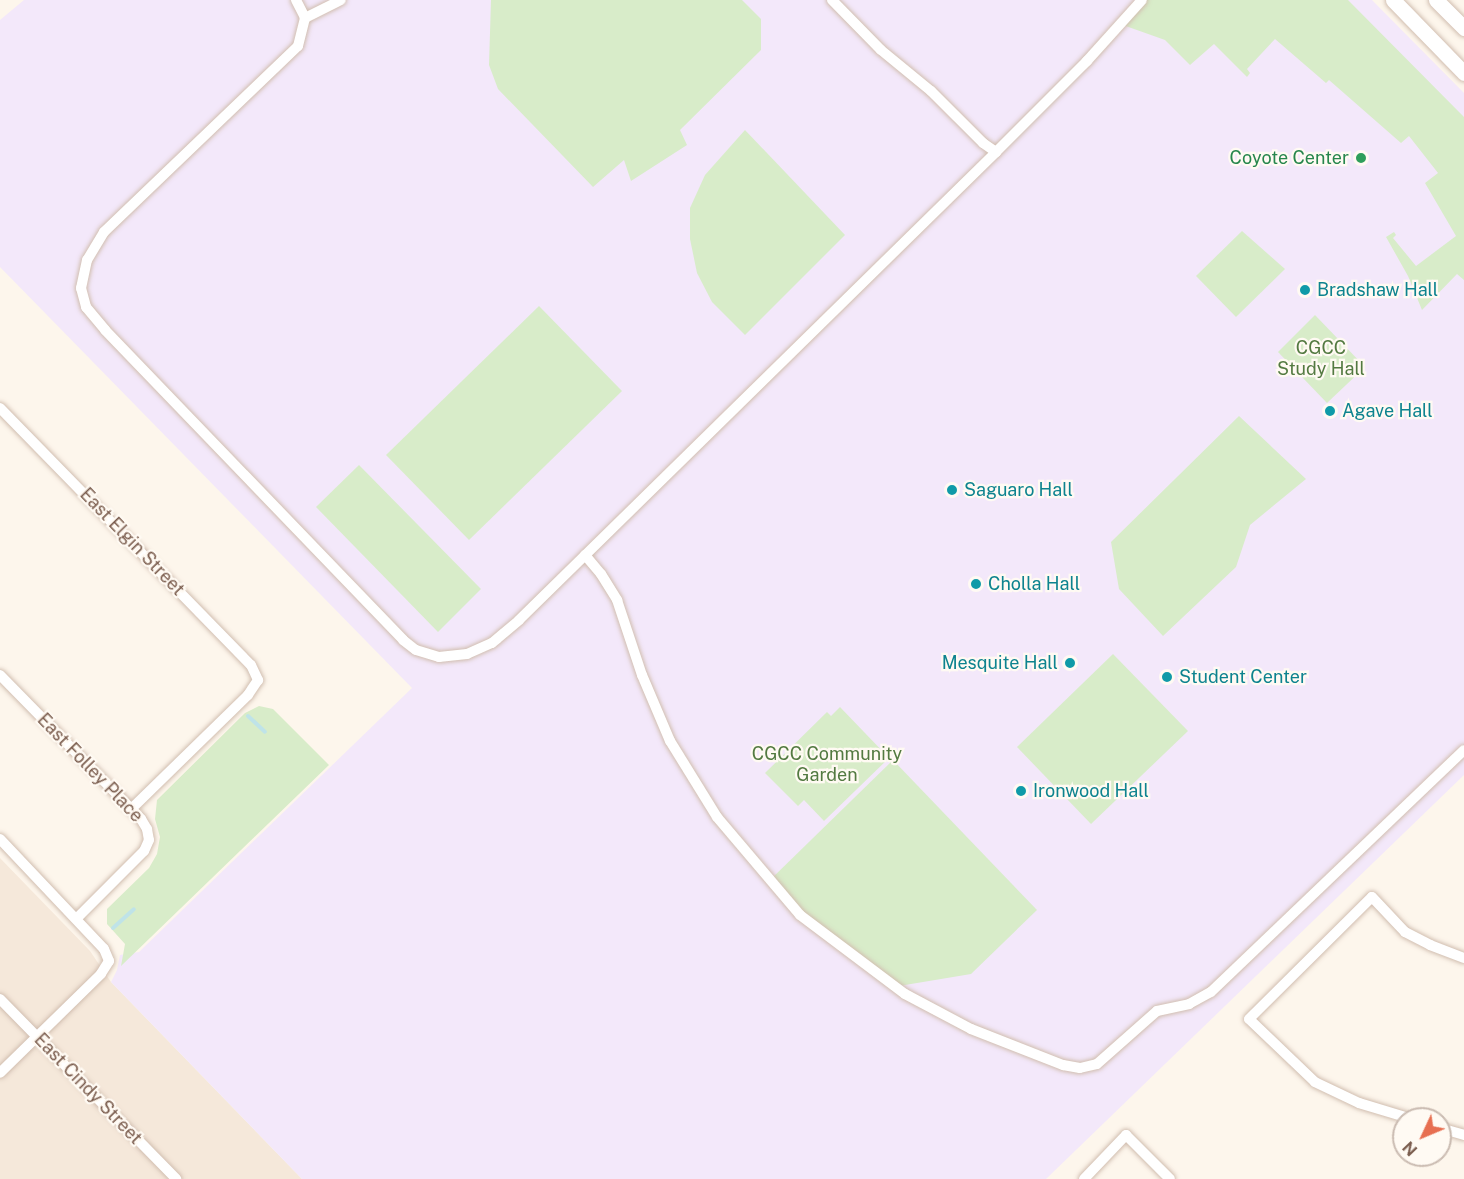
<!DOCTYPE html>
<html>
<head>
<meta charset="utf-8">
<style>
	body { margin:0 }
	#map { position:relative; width:1464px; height:1179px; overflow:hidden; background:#fdf6ec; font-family:"Public Sans",sans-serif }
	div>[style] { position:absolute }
	.residential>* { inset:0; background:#f5e8da }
	.education>* { inset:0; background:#f3e8fa }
	.green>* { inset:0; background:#d8ecc9 }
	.stream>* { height:4px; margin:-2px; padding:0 2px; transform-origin:2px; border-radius:2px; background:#bfe3e8 }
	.roads { filter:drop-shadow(0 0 2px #d1beb0) drop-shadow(0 0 2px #d1beb0) }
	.minor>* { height:10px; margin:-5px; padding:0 5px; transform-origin:5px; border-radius:5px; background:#fff }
	.secondary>* { height:15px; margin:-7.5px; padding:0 7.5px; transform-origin:7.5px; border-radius:7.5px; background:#fff }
	.dots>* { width:16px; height:16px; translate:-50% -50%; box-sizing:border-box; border:3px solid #fffaf3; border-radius:50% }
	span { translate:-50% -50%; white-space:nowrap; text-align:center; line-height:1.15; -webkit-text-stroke:4.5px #fffaf3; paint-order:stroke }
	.leisure-label { font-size:18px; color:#27864d }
	.right { translate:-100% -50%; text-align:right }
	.culture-label { font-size:18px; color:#0d838f }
	.left { translate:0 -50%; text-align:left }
	.park-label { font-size:18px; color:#537a41 }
	.street-label { font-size:18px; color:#7a5c4d }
	.north { position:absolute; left:1392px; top:1107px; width:60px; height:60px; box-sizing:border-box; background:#fffaf3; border:2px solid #cabbb1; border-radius:50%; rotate:226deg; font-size:16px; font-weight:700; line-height:24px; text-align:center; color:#7a5c4d }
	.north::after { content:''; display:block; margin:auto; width:21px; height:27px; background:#e76f51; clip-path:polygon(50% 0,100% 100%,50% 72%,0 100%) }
</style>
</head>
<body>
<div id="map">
	<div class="residential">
		<i style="clip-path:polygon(0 858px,90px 951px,111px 982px,302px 1179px,0 1179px)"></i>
	</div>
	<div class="education">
		<i style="clip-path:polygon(24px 0,1372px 0,1464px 93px,1464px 775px,1046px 1179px,302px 1179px,111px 982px,117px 970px,120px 955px,139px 952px,412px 688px,0 267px,0 20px)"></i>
	</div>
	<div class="green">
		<i style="clip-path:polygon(491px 0,742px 0,761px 19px,761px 50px,680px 130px,687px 145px,631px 181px,624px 160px,593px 187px,498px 89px,489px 65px)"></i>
		<i style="clip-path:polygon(1144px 0,1348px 0,1464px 117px,1464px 280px,1457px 274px,1422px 310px,1408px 276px,1386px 237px,1394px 232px,1396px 235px,1393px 238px,1416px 266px,1456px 236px,1425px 183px,1438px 173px,1409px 136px,1401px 143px,1329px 80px,1326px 83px,1275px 39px,1247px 69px,1250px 73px,1247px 77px,1214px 44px,1190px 65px,1165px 40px,1120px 24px)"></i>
		<i style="clip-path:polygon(745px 130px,845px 235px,745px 335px,712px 302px,697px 273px,690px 239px,690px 208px,705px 175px)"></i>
		<i style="clip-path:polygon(1242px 231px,1285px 269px,1236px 317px,1196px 276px)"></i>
		<i style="clip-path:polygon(539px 306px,622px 391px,469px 540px,386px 455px)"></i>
		<i style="clip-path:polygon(1315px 315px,1365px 367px,1327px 403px,1278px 352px)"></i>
		<i style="clip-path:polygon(1239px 416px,1306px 479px,1250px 525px,1236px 567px,1163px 636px,1119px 589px,1111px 542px)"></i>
		<i style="clip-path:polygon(359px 465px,481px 589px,438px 632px,316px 507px)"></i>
		<i style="clip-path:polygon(1113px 654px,1188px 731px,1091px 824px,1017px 747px)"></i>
		<i style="clip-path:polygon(259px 706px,273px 709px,329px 765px,121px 966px,125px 944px,107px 924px,107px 909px,149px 868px,157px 854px,160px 837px,155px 819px,157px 800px,245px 713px)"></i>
		<i style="clip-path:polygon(840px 707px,889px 758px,824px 821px,804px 800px,798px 806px,765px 773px,827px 712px,831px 716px)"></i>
		<i style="clip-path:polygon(893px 760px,1037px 910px,971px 974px,893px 987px,800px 915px,770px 880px)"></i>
	</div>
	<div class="stream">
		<i style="left:248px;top:716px;width:23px;rotate:43deg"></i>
		<i style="left:113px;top:928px;width:28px;rotate:-42deg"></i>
	</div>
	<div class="roads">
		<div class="minor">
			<i style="left:296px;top:0;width:20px;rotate:63deg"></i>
			<i style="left:305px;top:18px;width:29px;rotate:104deg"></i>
			<i style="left:298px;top:46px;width:269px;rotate:136.2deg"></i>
			<i style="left:104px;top:232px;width:33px;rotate:121deg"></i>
			<i style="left:87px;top:260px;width:29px;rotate:102deg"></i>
			<i style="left:81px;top:288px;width:20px;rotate:75deg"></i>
			<i style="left:86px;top:307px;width:30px;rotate:50deg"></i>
			<i style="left:105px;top:330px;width:430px;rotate:46.1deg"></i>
			<i style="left:403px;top:640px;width:16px;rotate:38deg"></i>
			<i style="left:416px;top:650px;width:24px;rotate:17deg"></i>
			<i style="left:439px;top:657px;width:28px;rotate:-6deg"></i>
			<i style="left:467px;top:654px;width:27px;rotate:-24deg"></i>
			<i style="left:492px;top:643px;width:35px;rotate:-40deg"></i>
			<i style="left:519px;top:620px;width:668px;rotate:-44.45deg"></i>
			<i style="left:996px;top:152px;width:129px;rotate:-45deg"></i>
			<i style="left:1087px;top:61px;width:82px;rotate:-48deg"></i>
			<i style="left:832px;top:0;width:70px;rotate:45.6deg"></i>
			<i style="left:881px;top:50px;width:65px;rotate:39.4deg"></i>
			<i style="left:931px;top:91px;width:74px;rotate:45deg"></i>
			<i style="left:983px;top:143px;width:16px;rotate:35deg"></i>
			<i style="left:305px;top:18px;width:40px;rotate:-26.6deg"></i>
			<i style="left:0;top:408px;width:359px;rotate:45.7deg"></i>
			<i style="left:251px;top:665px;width:17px;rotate:65deg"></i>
			<i style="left:258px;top:680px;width:18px;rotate:124deg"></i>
			<i style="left:248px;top:695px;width:163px;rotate:135.7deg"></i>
			<i style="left:585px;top:555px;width:25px;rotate:50deg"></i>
			<i style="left:601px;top:574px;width:31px;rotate:58deg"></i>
			<i style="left:617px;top:600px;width:79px;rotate:71.6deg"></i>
			<i style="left:642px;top:675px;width:72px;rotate:67deg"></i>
			<i style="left:670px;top:741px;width:89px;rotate:58.3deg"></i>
			<i style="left:717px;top:817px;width:128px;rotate:49.7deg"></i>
			<i style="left:800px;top:915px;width:131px;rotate:37deg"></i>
			<i style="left:905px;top:994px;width:75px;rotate:27.9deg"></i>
			<i style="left:971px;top:1029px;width:99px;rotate:21.4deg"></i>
			<i style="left:1063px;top:1065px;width:17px;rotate:10deg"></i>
			<i style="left:1080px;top:1068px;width:17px;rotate:-13deg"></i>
			<i style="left:1097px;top:1064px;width:80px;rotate:-41.5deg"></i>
			<i style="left:1157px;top:1011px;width:33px;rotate:-12deg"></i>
			<i style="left:1189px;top:1004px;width:25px;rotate:-29deg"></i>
			<i style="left:1211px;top:992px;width:350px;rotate:-43.7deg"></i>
			<i style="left:0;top:675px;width:202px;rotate:45.6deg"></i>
			<i style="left:141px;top:819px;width:12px;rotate:59deg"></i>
			<i style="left:147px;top:829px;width:11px;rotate:80deg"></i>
			<i style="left:149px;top:840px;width:12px;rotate:114deg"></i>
			<i style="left:144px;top:851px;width:95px;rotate:135deg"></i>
			<i style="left:0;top:839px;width:151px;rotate:46.6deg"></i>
			<i style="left:104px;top:949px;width:13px;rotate:67deg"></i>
			<i style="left:109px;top:961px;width:15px;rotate:122deg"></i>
			<i style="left:101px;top:974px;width:141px;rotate:135.6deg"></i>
			<i style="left:0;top:999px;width:252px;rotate:45.6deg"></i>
			<i style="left:1412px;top:1119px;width:55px;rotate:-163.2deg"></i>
			<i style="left:1359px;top:1103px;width:49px;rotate:-154.5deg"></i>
			<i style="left:1315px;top:1082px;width:91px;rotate:-136.3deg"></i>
			<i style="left:1249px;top:1019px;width:173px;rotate:-44.8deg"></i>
			<i style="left:1372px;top:897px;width:48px;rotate:46.7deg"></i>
			<i style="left:1405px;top:932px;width:28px;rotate:27deg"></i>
			<i style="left:1430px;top:945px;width:36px;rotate:21deg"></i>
			<i style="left:1440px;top:1128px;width:25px;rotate:16deg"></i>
			<i style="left:1084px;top:1179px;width:61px;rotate:-46.3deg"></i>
			<i style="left:1126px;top:1135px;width:62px;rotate:45deg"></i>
		</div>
		<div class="secondary">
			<i style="left:1393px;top:0;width:102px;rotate:45.8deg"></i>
			<i style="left:1436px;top:0;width:40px;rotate:45deg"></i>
		</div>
	</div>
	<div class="dots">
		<i style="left:1361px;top:158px;background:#2e9e5b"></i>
		<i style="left:1305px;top:290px;background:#0f9aa8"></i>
		<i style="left:1330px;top:411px;background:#0f9aa8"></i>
		<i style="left:952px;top:490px;background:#0f9aa8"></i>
		<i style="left:976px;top:584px;background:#0f9aa8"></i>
		<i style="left:1070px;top:663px;background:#0f9aa8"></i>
		<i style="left:1167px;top:677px;background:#0f9aa8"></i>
		<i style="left:1021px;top:791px;background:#0f9aa8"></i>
	</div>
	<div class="leisure-label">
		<span class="right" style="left:1349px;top:158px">Coyote Center</span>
	</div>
	<div class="culture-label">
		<span class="left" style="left:1317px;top:290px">Bradshaw Hall</span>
		<span class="left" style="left:1342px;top:411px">Agave Hall</span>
		<span class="left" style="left:964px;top:490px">Saguaro Hall</span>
		<span class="left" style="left:988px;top:584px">Cholla Hall</span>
		<span class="right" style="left:1058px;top:663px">Mesquite Hall</span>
		<span class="left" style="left:1179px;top:677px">Student Center</span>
		<span class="left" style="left:1033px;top:791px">Ironwood Hall</span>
	</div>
	<div class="park-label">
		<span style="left:1321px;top:359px">CGCC<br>Study Hall</span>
		<span style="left:827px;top:765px">CGCC Community<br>Garden</span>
	</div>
	<div class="street-label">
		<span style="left:132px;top:542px;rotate:46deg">East Elgin Street</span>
		<span style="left:90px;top:768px;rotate:46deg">East Folley Place</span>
		<span style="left:88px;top:1089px;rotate:46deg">East Cindy Street</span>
	</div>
	<div class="north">N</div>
</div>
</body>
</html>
